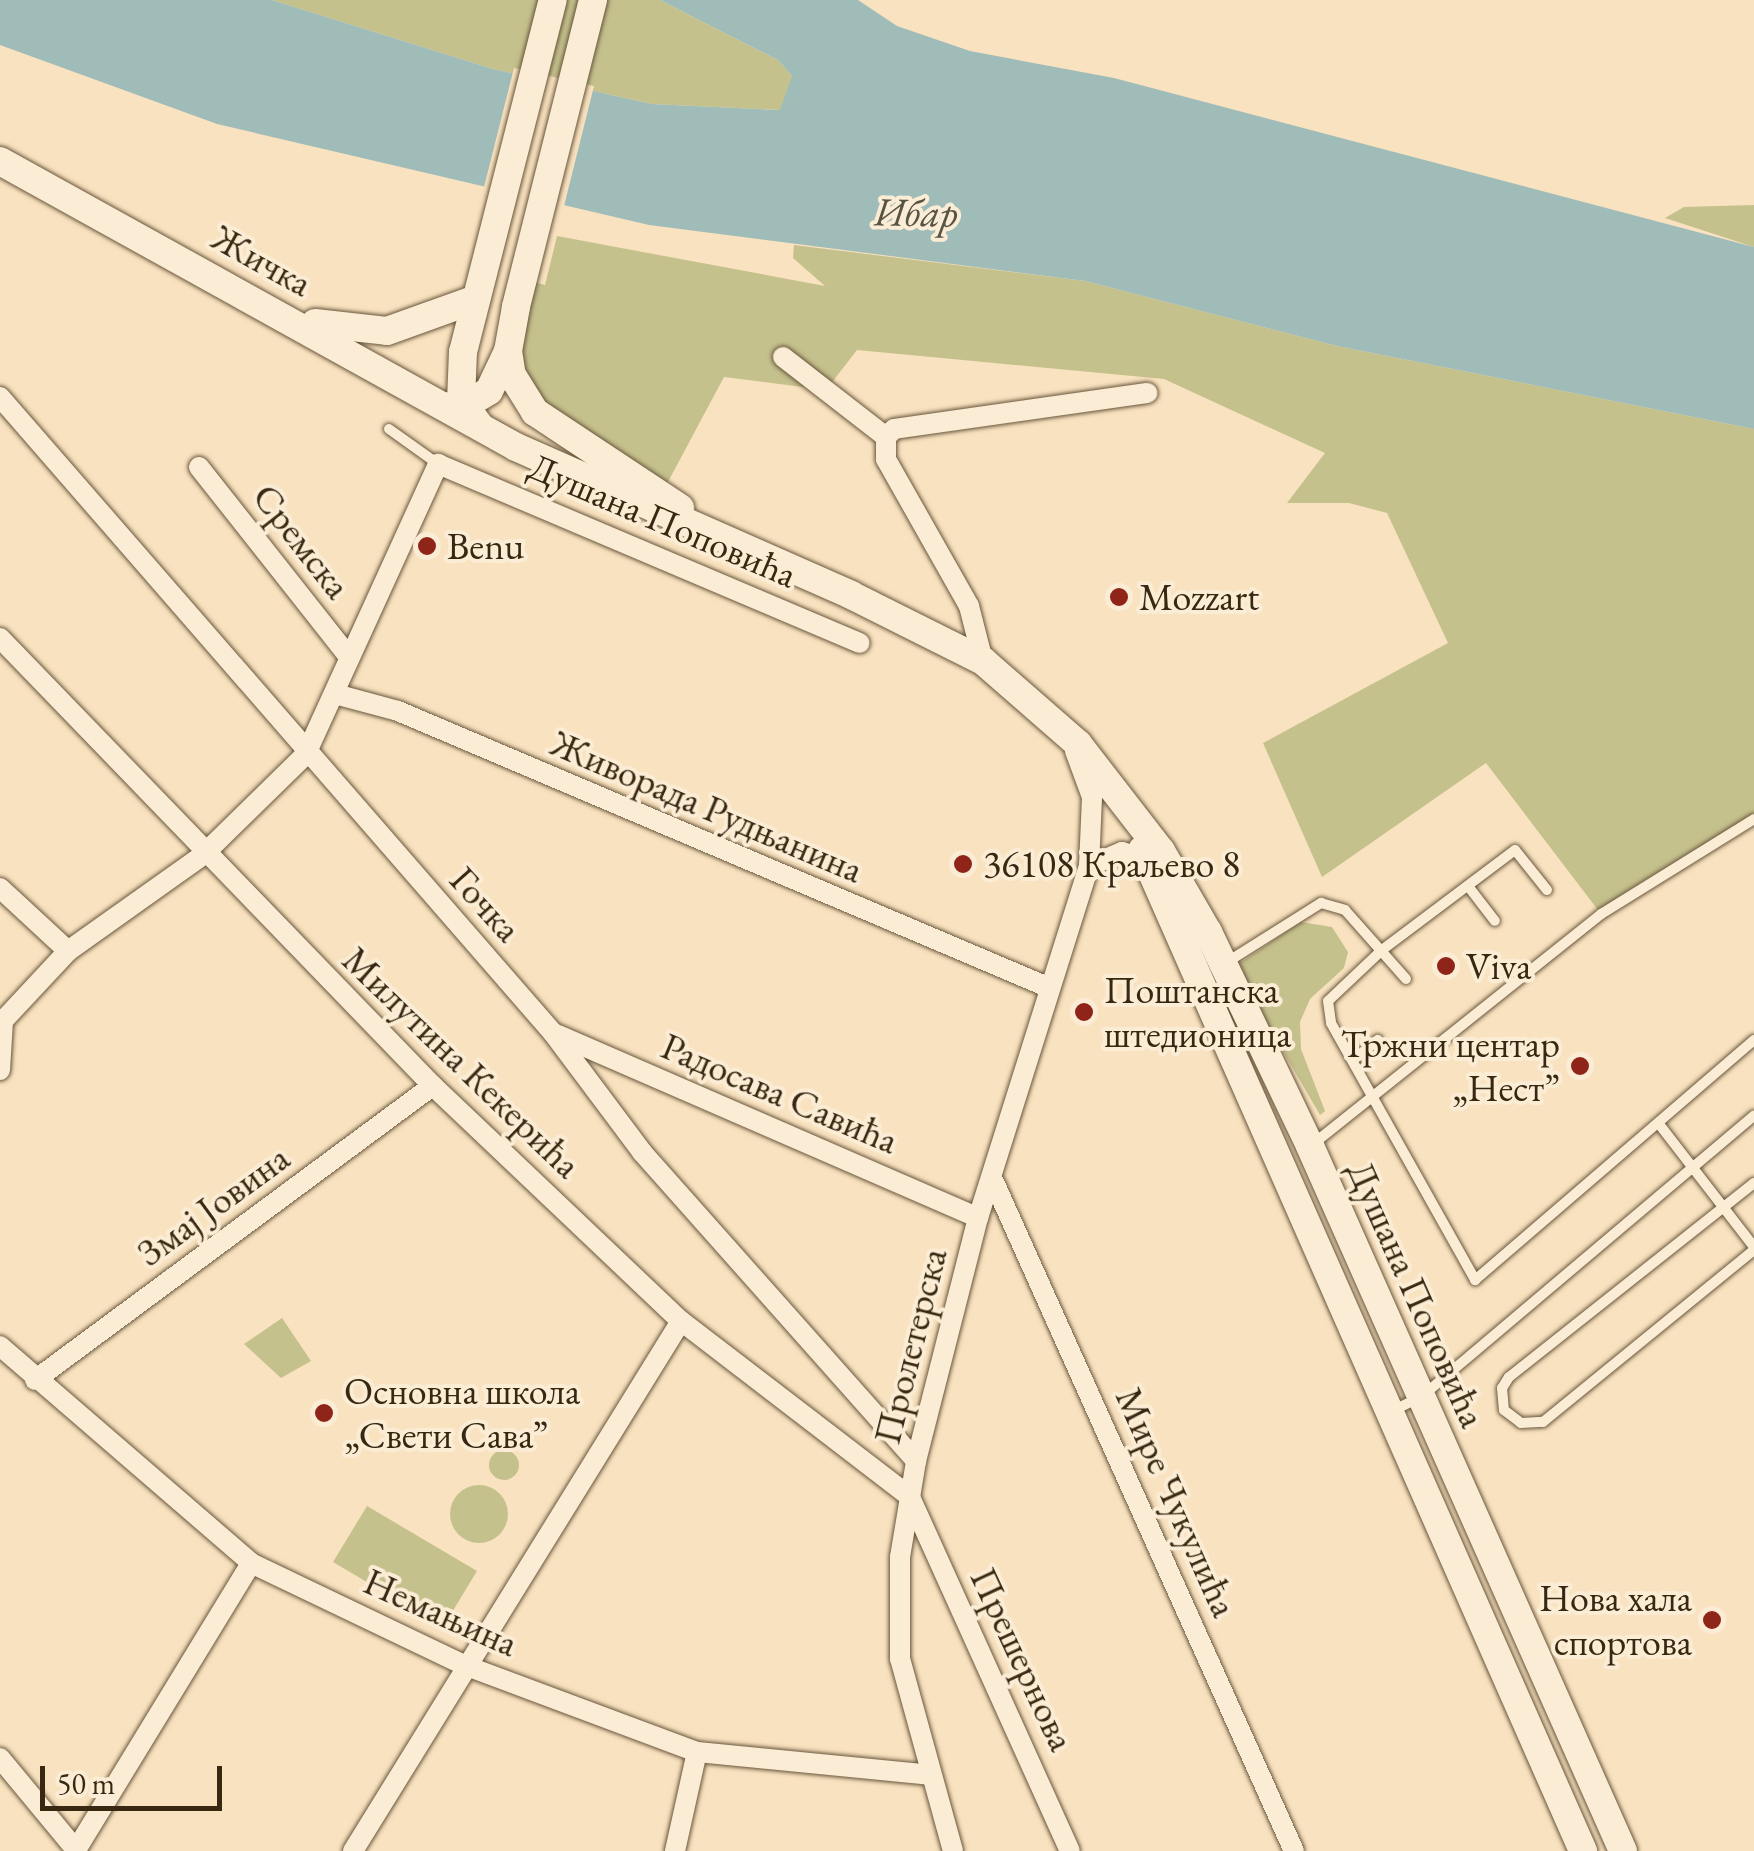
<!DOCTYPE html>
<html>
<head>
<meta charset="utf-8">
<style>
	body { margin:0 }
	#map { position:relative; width:1754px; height:1851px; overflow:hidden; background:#f9e2bf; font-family:"EB Garamond",serif }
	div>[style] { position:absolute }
	.green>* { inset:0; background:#c5c18d }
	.round { border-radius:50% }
	.water>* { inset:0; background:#a0bcb9 }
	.pier>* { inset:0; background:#f9e2bf }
	.roads { filter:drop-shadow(0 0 2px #68563c) drop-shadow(0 0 2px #68563c) }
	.service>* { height:10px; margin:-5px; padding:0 5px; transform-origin:5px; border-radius:5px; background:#fbecd5 }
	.minor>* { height:20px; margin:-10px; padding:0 10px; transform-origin:10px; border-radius:10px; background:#fbecd5 }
	.secondary>* { height:28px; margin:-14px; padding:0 14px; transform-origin:14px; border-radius:14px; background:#fbecd5 }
	.dots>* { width:28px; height:28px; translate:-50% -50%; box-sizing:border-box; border:5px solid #fbecd5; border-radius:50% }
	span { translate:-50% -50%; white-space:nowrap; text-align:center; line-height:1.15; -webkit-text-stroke:8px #fbecd5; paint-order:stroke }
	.street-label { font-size:38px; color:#382811 }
	.poi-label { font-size:38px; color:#382811 }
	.left { translate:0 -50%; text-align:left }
	.right { translate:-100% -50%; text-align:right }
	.water-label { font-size:40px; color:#575443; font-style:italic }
	.scale { position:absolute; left:40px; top:1766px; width:182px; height:45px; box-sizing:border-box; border:5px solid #382811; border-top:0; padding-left:12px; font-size:30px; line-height:35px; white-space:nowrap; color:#382811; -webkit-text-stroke:8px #fbecd5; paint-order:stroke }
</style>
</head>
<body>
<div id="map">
	<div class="green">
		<i style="clip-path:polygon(272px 0,660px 0,778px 60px,792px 76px,790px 93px,781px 110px,652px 104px,493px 69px)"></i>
		<i style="clip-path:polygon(1754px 205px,1754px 247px,1665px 218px,1684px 207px)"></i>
		<i style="clip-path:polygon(557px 236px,825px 286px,793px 258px,794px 245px,1085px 281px,1337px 346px,1754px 429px,1754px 819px,1601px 914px,1486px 763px,1322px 877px,1263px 743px,1448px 643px,1387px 513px,1349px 503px,1287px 503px,1325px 453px,1164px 379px,857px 350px,826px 390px,724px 377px,661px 495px,562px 432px,512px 375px,523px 279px,545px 285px)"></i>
		<i style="clip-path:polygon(1301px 922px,1332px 927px,1348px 952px,1344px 968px,1310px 999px,1300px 1022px,1301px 1049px,1325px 1111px,1320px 1115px,1234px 967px)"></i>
		<i style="clip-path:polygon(282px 1318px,311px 1361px,281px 1378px,244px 1344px)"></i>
		<i class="round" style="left:489px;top:1450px;width:30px;height:30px"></i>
		<i class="round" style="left:450px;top:1485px;width:58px;height:58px"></i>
		<i style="clip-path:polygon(367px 1506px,477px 1571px,443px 1627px,333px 1562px)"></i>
	</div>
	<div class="water">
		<i style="clip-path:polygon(0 0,272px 0,493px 69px,652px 104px,780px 110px,792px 76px,778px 60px,660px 0,858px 0,897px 26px,970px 51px,1114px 78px,1754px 247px,1754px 429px,1337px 346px,1085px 281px,649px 225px,217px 124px,0 45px)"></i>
	</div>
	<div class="pier">
		<i style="clip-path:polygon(514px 68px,594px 86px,563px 210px,483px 191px)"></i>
	</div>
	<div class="roads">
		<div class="service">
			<i style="left:389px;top:429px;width:60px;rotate:35.5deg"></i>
			<i style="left:1468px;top:886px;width:44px;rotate:52.4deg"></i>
			<i style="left:1547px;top:890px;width:51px;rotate:-128.7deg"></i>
			<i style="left:1515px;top:850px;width:166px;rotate:143.1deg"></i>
			<i style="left:1382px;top:950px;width:74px;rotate:136.6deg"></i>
			<i style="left:1328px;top:1001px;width:22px;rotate:82deg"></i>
			<i style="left:1331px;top:1023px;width:295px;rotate:60.7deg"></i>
			<i style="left:1475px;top:1280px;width:368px;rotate:-40.7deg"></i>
			<i style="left:1224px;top:964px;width:115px;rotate:-32.2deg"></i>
			<i style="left:1321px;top:903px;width:25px;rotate:16deg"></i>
			<i style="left:1345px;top:910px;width:92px;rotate:48.5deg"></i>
			<i style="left:1353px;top:1060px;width:32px;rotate:-39deg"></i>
			<i style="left:1659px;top:1124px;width:155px;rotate:52.3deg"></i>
			<i style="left:1313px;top:1144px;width:369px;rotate:-38.6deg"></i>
			<i style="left:1601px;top:914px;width:180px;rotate:-31.8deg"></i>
			<i style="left:1754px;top:1183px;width:313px;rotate:141.6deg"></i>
			<i style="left:1509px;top:1377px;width:13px;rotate:122deg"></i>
			<i style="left:1502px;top:1388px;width:22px;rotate:85deg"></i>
			<i style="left:1504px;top:1410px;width:21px;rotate:37deg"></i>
			<i style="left:1521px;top:1423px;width:22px;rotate:-3deg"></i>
			<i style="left:1543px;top:1422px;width:272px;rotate:-39.2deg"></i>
			<i style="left:1392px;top:1411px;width:32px;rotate:-26deg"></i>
			<i style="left:1421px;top:1397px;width:436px;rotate:-40.2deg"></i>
		</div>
		<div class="minor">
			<i style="left:783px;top:357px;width:130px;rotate:37.8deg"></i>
			<i style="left:0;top:397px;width:843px;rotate:48.99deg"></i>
			<i style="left:553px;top:1033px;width:149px;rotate:53.2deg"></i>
			<i style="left:642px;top:1152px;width:413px;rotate:48.4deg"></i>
			<i style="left:199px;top:467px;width:243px;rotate:51.7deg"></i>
			<i style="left:0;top:638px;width:623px;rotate:45.98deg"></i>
			<i style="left:433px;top:1086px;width:342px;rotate:43.5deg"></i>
			<i style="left:681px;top:1321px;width:289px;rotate:37.5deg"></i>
			<i style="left:910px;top:1497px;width:388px;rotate:65.7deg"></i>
			<i style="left:983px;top:661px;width:57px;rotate:-104.3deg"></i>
			<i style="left:969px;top:606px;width:169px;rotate:-119.5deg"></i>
			<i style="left:886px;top:459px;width:22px;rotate:-90deg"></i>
			<i style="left:886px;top:437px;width:11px;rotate:-45deg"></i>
			<i style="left:894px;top:429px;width:256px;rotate:-8.1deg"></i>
			<i style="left:335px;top:694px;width:65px;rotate:15.1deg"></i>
			<i style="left:398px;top:711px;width:708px;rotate:23.02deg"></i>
			<i style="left:1089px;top:866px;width:36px;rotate:-23deg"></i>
			<i style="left:1122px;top:852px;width:25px;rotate:16deg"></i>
			<i style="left:0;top:888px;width:93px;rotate:42.8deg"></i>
			<i style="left:0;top:1024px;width:100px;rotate:-47deg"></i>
			<i style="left:68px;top:951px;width:166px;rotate:-35.4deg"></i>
			<i style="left:203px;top:855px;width:144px;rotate:-44.4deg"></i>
			<i style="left:306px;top:754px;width:319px;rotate:-65.5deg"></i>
			<i style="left:438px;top:464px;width:458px;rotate:23deg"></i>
			<i style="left:558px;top:1035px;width:458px;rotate:23.5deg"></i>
			<i style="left:0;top:1070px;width:49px;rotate:-86.5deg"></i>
			<i style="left:994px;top:1182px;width:733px;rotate:65.85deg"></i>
			<i style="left:0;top:1346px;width:332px;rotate:40.8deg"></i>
			<i style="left:251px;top:1563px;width:236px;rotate:25.6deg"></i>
			<i style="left:464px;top:1665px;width:249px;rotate:20.5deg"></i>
			<i style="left:697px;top:1752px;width:234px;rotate:5.6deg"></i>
			<i style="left:35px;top:1380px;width:495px;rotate:-36.5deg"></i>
			<i style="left:0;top:1758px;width:121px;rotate:50.4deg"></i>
			<i style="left:76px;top:1850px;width:336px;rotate:-58.6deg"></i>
			<i style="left:353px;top:1851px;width:623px;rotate:-58.25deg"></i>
			<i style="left:675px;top:1851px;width:101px;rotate:-77.5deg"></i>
			<i style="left:953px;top:1851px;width:199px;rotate:-105.4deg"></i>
			<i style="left:900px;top:1659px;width:102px;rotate:-90deg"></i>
			<i style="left:900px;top:1557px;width:97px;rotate:-80.5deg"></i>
			<i style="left:916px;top:1461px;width:251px;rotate:-75.7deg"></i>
			<i style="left:978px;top:1218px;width:369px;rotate:-72.5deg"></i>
			<i style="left:1089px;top:866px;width:69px;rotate:-87.5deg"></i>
			<i style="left:1092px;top:797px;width:49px;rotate:-110.3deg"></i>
		</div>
		<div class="secondary">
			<i style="left:593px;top:0;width:317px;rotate:104.1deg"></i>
			<i style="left:516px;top:307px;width:45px;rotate:100.3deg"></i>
			<i style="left:508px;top:351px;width:24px;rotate:81deg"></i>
			<i style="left:512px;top:375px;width:44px;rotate:58.1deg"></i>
			<i style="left:535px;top:412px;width:174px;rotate:33.5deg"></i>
			<i style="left:0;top:161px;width:590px;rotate:29deg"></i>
			<i style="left:516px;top:447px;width:366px;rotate:23.8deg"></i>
			<i style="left:851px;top:595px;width:148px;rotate:26.6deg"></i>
			<i style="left:983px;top:661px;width:126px;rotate:41.1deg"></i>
			<i style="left:1078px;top:744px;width:135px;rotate:52.2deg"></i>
			<i style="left:1161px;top:851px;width:94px;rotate:59.9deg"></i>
			<i style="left:1208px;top:932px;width:237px;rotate:64.5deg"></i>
			<i style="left:1310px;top:1146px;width:771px;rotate:66.06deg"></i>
			<i style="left:315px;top:323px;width:72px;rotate:6.3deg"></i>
			<i style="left:387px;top:331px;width:95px;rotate:-19.8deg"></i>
			<i style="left:450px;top:406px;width:14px"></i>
			<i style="left:464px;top:406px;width:29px;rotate:-31deg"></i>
			<i style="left:489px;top:391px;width:44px;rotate:-64.6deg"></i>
			<i style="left:479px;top:425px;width:30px;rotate:-127deg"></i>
			<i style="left:461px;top:401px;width:49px;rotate:-87.7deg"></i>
			<i style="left:463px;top:352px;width:363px;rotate:-75.7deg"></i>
			<i style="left:1142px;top:850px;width:1094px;rotate:66.22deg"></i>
		</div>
	</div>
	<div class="dots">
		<i style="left:427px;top:546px;background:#8f2418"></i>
		<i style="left:1119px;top:597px;background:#8f2418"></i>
		<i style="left:963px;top:864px;background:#8f2418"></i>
		<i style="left:1446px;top:966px;background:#8f2418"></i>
		<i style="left:1084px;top:1012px;background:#8f2418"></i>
		<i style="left:1580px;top:1066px;background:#8f2418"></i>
		<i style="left:324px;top:1413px;background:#8f2418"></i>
		<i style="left:1712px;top:1620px;background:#8f2418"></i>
	</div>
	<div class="street-label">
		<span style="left:262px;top:260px;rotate:29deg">Жичка</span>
		<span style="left:663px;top:520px;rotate:23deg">Душана Поповића</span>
		<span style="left:302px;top:541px;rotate:52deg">Сремска</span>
		<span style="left:707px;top:806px;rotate:23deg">Живорада Рудњанина</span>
		<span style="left:486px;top:904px;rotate:48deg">Гочка</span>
		<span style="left:462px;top:1062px;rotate:44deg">Милутина Кекерића</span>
		<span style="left:780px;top:1093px;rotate:23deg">Радосава Савића</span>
		<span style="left:213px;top:1205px;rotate:-36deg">Змај Јовина</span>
		<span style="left:1417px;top:1294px;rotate:66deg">Душана Поповића</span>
		<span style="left:910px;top:1346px;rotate:-76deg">Пролетерска</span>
		<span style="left:1177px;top:1502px;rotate:66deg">Мире Чукулића</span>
		<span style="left:441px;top:1612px;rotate:24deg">Немањина</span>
		<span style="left:1023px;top:1659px;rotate:65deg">Прешернова</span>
	</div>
	<div class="poi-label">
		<span class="left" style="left:447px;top:546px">Benu</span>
		<span class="left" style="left:1139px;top:597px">Mozzart</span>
		<span class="left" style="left:983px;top:864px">36108 Краљево 8</span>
		<span class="left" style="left:1466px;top:966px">Viva</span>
		<span class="left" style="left:1104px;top:1012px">Поштанска<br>штедионица</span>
		<span class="right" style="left:1560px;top:1066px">Тржни центар<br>„Нест”</span>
		<span class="left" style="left:344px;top:1413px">Основна школа<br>„Свети Сава”</span>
		<span class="right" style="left:1692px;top:1620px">Нова хала<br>спортова</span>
	</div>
	<div class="water-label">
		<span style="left:916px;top:212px;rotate:1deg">Ибар</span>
	</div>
	<div class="scale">50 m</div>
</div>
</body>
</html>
